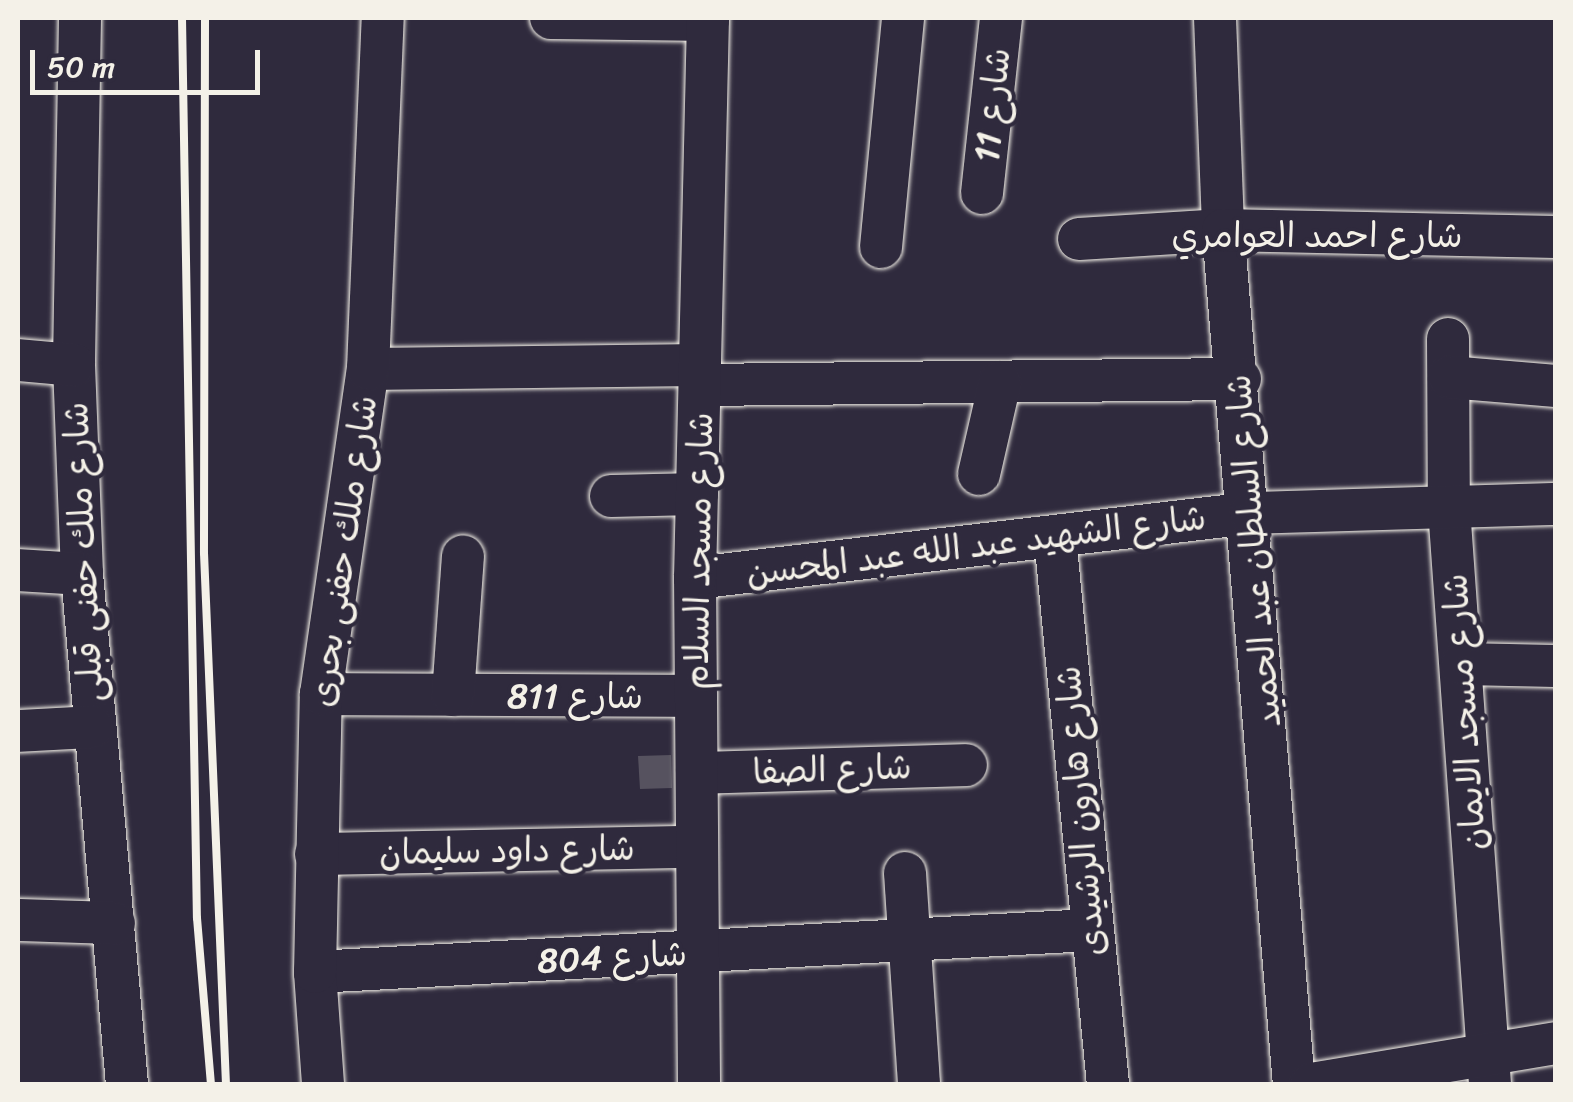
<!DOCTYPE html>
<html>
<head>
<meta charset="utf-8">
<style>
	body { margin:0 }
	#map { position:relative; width:1573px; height:1102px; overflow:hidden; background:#2f2a3d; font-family:Sriracha,"Playpen Sans Arabic",sans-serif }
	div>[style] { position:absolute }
	.building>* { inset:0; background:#56525f }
	.roads { filter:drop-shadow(0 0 2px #f4f1e8) drop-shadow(0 0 2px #f4f1e8) }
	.minor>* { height:42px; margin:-21px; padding:0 21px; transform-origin:21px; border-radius:21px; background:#2f2a3d }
	.rail>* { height:8px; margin:-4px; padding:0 4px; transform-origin:4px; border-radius:4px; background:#f4f1e8 }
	span { translate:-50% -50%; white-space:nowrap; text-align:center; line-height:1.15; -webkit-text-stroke:8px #2f2a3d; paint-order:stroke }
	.street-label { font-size:35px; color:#f4f1e8 }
	.frame { position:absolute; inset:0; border:20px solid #f4f1e8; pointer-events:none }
	.scale { position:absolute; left:30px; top:50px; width:230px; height:45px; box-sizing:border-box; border:5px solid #f4f1e8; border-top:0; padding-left:12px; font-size:30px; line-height:35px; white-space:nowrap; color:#f4f1e8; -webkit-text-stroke:8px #2f2a3d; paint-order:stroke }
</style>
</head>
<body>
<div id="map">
	<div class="building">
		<i style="clip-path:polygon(671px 755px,672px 788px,640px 789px,638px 756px)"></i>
	</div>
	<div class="roads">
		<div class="minor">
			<i style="left:80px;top:18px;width:347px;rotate:91deg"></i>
			<i style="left:74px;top:365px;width:209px;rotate:87.8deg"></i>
			<i style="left:82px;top:574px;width:512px;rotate:84.96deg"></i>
			<i style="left:551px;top:18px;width:157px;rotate:0.7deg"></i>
			<i style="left:1215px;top:18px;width:212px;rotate:87.8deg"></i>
			<i style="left:1223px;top:230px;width:857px;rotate:85.25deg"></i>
			<i style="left:982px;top:193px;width:176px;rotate:-83.8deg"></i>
			<i style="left:1079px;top:239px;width:144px;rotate:-3.6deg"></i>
			<i style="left:1223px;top:230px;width:333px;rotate:1.2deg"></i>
			<i style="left:881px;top:247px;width:230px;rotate:-84.5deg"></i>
			<i style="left:1448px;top:339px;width:169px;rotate:89.7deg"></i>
			<i style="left:1449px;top:508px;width:577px;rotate:85.93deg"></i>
			<i style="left:18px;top:360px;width:56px;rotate:5.1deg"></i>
			<i style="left:368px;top:369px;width:332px;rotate:-0.7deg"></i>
			<i style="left:1449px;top:377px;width:107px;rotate:4.8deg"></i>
			<i style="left:700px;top:385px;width:540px;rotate:-0.64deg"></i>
			<i style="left:979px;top:474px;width:94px;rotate:-77.1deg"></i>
			<i style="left:611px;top:496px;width:86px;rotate:-1.3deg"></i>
			<i style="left:1055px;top:537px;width:550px;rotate:84.47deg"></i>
			<i style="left:18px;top:570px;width:64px;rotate:3.6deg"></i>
			<i style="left:695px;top:578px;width:560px;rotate:-6.67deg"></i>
			<i style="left:1251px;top:513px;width:305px;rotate:-1.7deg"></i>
			<i style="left:1462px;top:664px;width:94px;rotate:1.2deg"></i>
			<i style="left:321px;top:694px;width:375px;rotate:0.3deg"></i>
			<i style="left:453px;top:695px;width:139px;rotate:-85.9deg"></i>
			<i style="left:18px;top:731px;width:74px;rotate:-3.1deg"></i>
			<i style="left:697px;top:773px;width:269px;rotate:-1.7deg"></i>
			<i style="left:316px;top:854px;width:381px;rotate:-1.1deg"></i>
			<i style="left:905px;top:873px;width:211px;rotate:86.2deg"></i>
			<i style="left:18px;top:920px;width:96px;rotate:1.8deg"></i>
			<i style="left:315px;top:972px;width:776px;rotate:-3.1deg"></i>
			<i style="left:323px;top:1084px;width:112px;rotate:-94.1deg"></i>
			<i style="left:315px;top:972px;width:278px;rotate:-88.8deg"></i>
			<i style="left:321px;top:694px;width:328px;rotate:-81.8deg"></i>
			<i style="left:368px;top:369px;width:351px;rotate:-87.6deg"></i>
			<i style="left:699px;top:1084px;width:506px;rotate:-90.45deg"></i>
			<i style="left:695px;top:578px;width:560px;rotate:-88.67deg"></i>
			<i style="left:1311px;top:1084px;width:248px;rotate:-9.5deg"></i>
		</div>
	</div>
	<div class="rail">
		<i style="left:182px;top:18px;width:900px;rotate:89.05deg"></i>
		<i style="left:197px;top:918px;width:167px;rotate:85.2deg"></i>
		<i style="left:205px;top:18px;width:535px;rotate:90.11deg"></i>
		<i style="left:204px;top:553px;width:531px;rotate:87.63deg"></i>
	</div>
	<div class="street-label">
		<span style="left:992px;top:105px;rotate:-84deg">شارع 11</span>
		<span style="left:1317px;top:235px">شارع احمد العوامري</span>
		<span style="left:976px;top:545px;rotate:-7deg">شارع الشهيد عبد الله عبد المحسن</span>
		<span style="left:343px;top:551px;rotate:-82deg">شارع ملك حفنى بحرى</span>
		<span style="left:698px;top:551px;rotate:-89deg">شارع مسجد السلام</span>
		<span style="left:1253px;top:551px;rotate:-95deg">شارع السلطان عبد الحميد</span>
		<span style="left:83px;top:552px;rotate:-93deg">شارع ملك حفنى قبلى</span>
		<span style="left:575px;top:696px">شارع 811</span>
		<span style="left:1464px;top:712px;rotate:-94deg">شارع مسجد الايمان</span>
		<span style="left:832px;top:769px;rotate:-2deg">شارع الصفا</span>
		<span style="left:1080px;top:811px;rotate:-95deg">شارع هارون الرشيدى</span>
		<span style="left:507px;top:850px;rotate:-1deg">شارع داود سليمان</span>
		<span style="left:612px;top:957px;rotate:-3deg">شارع 804</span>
	</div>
	<div class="frame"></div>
	<div class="scale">50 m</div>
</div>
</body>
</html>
